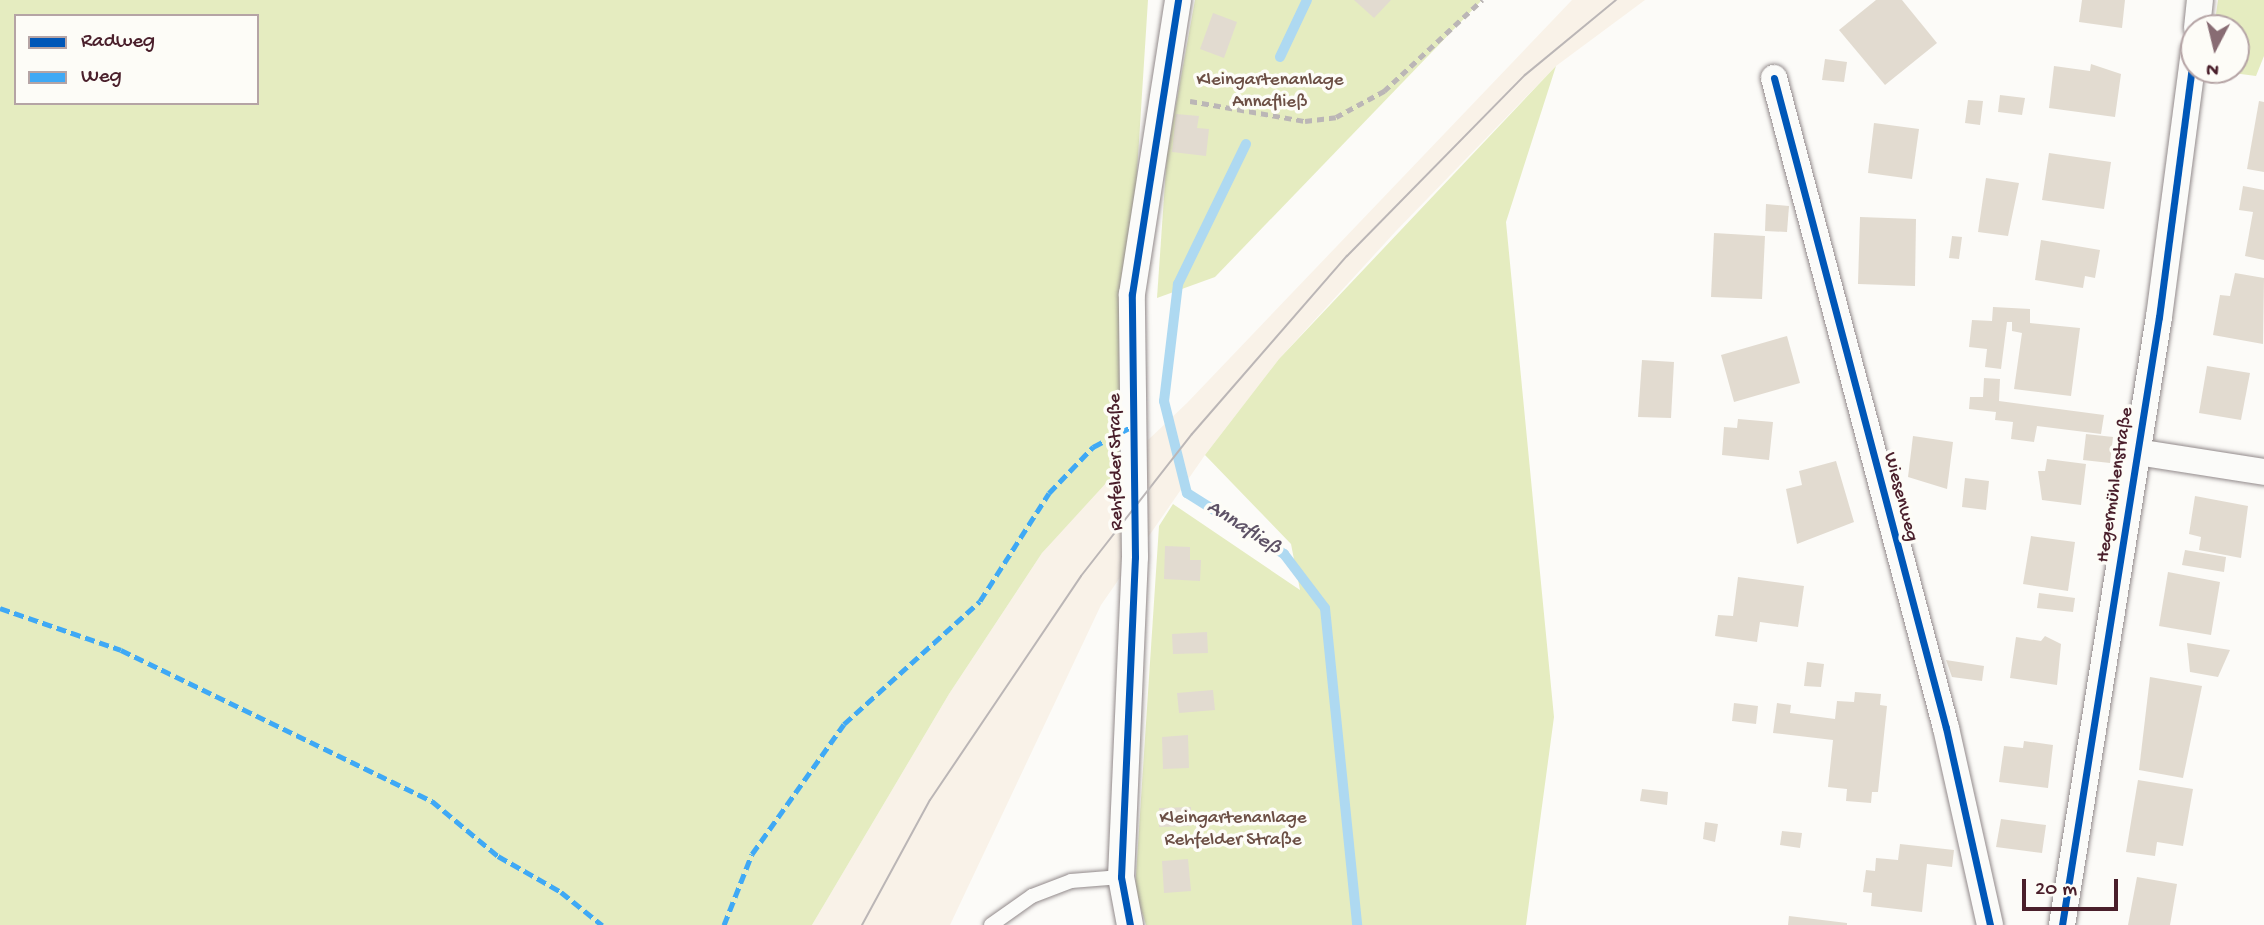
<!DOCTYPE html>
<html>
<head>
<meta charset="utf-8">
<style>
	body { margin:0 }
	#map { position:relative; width:2264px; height:925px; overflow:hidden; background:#fcfbf8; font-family:"Gochi Hand",sans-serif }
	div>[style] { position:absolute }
	.built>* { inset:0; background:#f9f2e8 }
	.green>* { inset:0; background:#e5ecc0 }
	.stream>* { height:10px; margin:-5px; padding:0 5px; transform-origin:5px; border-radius:5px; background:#aed9f1 }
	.building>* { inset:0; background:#e2dbd0 }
	.path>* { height:4.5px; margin-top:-2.25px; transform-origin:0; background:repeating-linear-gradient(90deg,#bbb6b6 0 7px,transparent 0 12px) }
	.roads { filter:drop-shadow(0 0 2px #928a8b) drop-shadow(0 0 2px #928a8b) }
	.service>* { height:14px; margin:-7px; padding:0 7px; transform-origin:7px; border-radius:7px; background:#fbfbf9 }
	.minor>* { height:26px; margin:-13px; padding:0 13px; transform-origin:13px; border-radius:13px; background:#fbfbf9 }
	.tram>* { height:2px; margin:-1px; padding:0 1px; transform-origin:1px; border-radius:1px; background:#bbb6b6 }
	.quiet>* { height:5px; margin-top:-2.5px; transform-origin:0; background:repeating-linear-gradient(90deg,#3fa9f5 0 10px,transparent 0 15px) }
	.cycleway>* { height:7px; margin:-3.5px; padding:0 3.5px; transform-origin:3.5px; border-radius:3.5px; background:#0057b8 }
	span { translate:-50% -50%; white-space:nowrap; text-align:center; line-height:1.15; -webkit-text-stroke:7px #fdfcf7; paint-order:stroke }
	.park-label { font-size:19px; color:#6c4f45 }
	.street-label { font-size:19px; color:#4a1f2b }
	.water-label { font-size:21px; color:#5e5266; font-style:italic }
	.legend { position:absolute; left:14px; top:14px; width:245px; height:91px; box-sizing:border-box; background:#fdfcf7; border:2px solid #b5a4a5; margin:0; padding:9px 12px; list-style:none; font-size:21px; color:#4a1f2b }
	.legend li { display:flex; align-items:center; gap:14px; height:35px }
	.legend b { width:35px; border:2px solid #b5a4a5 }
	.north { position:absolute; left:2180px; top:14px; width:70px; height:70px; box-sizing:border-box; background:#fdfcf7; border:2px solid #b5a4a5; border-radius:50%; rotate:187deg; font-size:19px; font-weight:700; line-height:28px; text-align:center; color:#4a1f2b }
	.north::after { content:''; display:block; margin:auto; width:24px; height:32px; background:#886c73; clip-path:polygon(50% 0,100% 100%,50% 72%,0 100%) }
	.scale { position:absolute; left:2022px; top:879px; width:96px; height:32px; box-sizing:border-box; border:4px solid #4a1f2b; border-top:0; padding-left:9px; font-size:21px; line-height:24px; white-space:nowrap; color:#4a1f2b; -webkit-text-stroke:5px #fdfcf7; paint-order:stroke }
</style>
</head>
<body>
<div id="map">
	<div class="built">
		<i style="clip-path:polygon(1572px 0,1645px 0,1556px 66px,1396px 231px,1279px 359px,1205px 455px,1101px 605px,950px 925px,812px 925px,949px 694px,1042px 553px,1089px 496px,1187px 403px)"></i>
	</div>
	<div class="green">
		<i style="clip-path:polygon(evenodd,0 0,1148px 0,1118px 470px,1042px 553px,949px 694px,812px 925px,0 925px,0 0,16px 16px,257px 16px,257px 103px,16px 103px,16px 16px)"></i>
		<i style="clip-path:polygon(1195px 0,1482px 0,1215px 277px,1157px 298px,1167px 154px)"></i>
		<i style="clip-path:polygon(2218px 0,2264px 0,2264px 56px,2256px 76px,2210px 70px,2236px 70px,2236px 28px,2214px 28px)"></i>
		<i style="clip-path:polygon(1556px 66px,1506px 222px,1554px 717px,1526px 925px,1146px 925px,1135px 890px,1159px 526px,1173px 504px,1300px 590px,1291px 544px,1205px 455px,1279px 359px)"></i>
	</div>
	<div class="stream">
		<i style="left:1280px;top:57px;width:63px;rotate:-64.7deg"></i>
		<i style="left:1246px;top:144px;width:156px;rotate:115.9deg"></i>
		<i style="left:1178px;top:284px;width:118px;rotate:96.8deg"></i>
		<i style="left:1164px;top:401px;width:95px;rotate:76deg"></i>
		<i style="left:1187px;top:493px;width:115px;rotate:32.2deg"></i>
		<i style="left:1284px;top:554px;width:68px;rotate:52.8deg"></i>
		<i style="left:1325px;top:608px;width:319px;rotate:84.2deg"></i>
	</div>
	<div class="building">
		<i style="clip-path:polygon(1354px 0,1391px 0,1374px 18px)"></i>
		<i style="clip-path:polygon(1876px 0,1902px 0,1937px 43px,1885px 85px,1839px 30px)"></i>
		<i style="clip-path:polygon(2082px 0,2125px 0,2122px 28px,2079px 22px)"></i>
		<i style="clip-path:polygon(1213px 13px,1237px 22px,1224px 58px,1200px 49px)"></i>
		<i style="clip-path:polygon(1825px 59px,1847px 62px,1844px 82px,1822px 80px)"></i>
		<i style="clip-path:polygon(2091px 64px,2121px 74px,2115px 117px,2049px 108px,2054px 66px,2090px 71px)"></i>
		<i style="clip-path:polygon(2000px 95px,2025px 98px,2022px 115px,1998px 112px)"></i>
		<i style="clip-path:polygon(1968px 100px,1983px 101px,1980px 125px,1965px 123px)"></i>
		<i style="clip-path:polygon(2259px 101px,2264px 102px,2264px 172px,2247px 169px)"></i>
		<i style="clip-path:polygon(1176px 114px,1199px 116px,1197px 128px,1209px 129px,1206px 156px,1172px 152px)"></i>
		<i style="clip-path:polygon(1874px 123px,1919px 129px,1912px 179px,1868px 173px)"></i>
		<i style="clip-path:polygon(2049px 153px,2111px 162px,2104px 209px,2042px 200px)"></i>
		<i style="clip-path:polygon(1986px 178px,2019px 183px,2008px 236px,1978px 232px)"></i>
		<i style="clip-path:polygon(2243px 186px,2264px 190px,2264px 260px,2245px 256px,2253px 212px,2239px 210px)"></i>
		<i style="clip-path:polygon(1766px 204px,1789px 206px,1787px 232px,1765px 231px)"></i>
		<i style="clip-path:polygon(1860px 217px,1916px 219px,1915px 286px,1858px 284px)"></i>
		<i style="clip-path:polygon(1714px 233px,1765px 236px,1762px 299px,1711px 297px)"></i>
		<i style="clip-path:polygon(1952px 236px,1962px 237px,1959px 259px,1949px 258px)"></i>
		<i style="clip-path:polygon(2041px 240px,2100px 250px,2095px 278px,2085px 276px,2083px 288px,2035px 280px)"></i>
		<i style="clip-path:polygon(2235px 273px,2264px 278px,2263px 344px,2213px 335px,2220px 295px,2230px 296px)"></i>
		<i style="clip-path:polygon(1993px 307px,2030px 309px,2030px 323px,2080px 328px,2071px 396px,2014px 389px,2022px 333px,2012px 331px,2012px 322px,2007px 322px,2001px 369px,1985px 367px,1987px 349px,1969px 347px,1972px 320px,1992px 321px)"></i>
		<i style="clip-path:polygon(1787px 336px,1800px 383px,1734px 402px,1721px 355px)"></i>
		<i style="clip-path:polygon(1642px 360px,1674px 362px,1671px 418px,1638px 417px)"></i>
		<i style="clip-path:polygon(2207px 366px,2250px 373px,2241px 420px,2199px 413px)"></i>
		<i style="clip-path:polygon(1984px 378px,2000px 379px,1999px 401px,2104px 415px,2101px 434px,2037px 426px,2034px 442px,2011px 439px,2013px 422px,1995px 420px,1996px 412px,1969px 409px,1970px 397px,1983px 397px)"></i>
		<i style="clip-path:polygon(1738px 419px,1773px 422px,1769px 460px,1722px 455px,1724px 427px,1737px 428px)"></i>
		<i style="clip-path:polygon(2086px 434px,2113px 437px,2110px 463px,2083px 460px)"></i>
		<i style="clip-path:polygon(1913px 436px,1953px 442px,1947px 489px,1908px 477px)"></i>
		<i style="clip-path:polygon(2047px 459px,2086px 464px,2081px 505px,2042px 500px,2038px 471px,2045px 471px)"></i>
		<i style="clip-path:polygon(1836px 461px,1854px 522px,1797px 544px,1786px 489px,1802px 485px,1799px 471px)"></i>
		<i style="clip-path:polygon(1965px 478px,1989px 481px,1986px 510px,1962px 507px)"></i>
		<i style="clip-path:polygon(2195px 496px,2248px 506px,2241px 558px,2199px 550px,2201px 537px,2189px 534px)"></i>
		<i style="clip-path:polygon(2031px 536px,2075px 542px,2068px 591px,2023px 584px)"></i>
		<i style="clip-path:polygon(1165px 546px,1190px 547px,1190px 560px,1201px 560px,1200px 581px,1164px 579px)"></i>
		<i style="clip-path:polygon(2185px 550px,2226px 557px,2224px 572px,2182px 565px)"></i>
		<i style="clip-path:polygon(2168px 572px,2220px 582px,2211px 635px,2159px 626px)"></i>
		<i style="clip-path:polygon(1738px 577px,1804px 586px,1798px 627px,1760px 622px,1757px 642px,1715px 636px,1718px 615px,1733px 616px)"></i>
		<i style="clip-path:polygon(2039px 593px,2075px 598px,2073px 612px,2037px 608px)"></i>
		<i style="clip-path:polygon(1207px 632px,1208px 653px,1173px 654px,1172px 634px)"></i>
		<i style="clip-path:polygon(2045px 636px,2061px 644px,2057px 685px,2010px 678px,2016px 637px,2041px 641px)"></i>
		<i style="clip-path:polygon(2187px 643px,2230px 650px,2218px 677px,2190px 672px)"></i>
		<i style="clip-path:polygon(1946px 660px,1984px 666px,1982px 681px,1952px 677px)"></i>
		<i style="clip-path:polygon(1807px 662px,1824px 664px,1821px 687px,1804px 686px)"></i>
		<i style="clip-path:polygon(2150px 677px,2202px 686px,2183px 778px,2139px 770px)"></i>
		<i style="clip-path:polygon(1213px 690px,1215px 710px,1179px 713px,1177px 693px)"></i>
		<i style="clip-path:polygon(1855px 692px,1881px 694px,1880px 705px,1887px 706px,1878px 792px,1872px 792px,1871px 803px,1846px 801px,1847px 789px,1828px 787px,1833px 740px,1773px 733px,1777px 703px,1791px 705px,1790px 713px,1835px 719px,1837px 701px,1854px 702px)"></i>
		<i style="clip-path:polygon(1734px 703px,1758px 706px,1756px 724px,1732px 721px)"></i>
		<i style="clip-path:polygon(1188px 735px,1189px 768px,1163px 769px,1162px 737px)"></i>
		<i style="clip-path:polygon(2024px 741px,2053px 745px,2048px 788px,1999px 782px,2004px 746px,2023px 748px)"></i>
		<i style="clip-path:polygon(2138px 780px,2193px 789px,2183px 846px,2157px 842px,2155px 856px,2126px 852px)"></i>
		<i style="clip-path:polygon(1642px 789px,1668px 792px,1667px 805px,1640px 801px)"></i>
		<i style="clip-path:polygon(1191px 807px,1191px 826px,1159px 827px,1159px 808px)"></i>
		<i style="clip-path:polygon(2001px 819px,2046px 825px,2042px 853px,1996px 847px)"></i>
		<i style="clip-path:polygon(1705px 822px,1718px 824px,1715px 842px,1703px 839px)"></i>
		<i style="clip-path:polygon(1782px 831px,1802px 833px,1800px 848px,1780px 845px)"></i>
		<i style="clip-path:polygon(1900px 844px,1954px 850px,1952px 867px,1927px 864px,1922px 912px,1871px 906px,1872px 893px,1863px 892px,1866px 870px,1875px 871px,1876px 858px,1898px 860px)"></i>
		<i style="clip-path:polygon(1188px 859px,1191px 891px,1164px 893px,1162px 861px)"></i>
		<i style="clip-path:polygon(2137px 877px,2177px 884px,2170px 925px,2128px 925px)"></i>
		<i style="clip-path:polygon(1789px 916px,1847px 923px,1847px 925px,1788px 925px)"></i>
	</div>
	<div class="path">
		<i style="left:1190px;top:101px;width:117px;rotate:9.9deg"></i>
		<i style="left:1305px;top:121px;width:31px;rotate:-7deg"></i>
		<i style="left:1336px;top:117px;width:55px;rotate:-28.4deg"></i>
		<i style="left:1384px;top:91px;width:134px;rotate:-42.9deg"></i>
	</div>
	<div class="roads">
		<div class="service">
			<i style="left:991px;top:925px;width:50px;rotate:-35.3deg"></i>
			<i style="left:1032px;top:896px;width:42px;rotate:-21deg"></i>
			<i style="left:1071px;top:881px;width:50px;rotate:-4.6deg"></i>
		</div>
		<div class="minor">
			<i style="left:2197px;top:28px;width:28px;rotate:-84deg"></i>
			<i style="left:1774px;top:78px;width:672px;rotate:75.18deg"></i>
			<i style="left:1946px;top:728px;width:202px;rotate:77.4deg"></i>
			<i style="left:2137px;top:452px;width:129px;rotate:8.9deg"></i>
			<i style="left:1130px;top:925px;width:49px;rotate:-100.6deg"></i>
			<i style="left:1121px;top:877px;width:320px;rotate:-87.5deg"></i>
			<i style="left:1135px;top:557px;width:263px;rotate:-90.7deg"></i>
			<i style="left:1132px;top:294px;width:298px;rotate:-81.1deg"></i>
			<i style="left:2062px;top:925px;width:616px;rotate:-80.94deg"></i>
			<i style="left:2159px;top:317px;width:269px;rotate:-82.5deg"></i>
		</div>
	</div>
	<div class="tram">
		<i style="left:862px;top:925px;width:142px;rotate:-61.5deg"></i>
		<i style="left:930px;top:800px;width:270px;rotate:-56deg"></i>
		<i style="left:1081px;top:576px;width:180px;rotate:-52deg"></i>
		<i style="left:1192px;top:434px;width:236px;rotate:-49deg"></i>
		<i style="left:1347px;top:256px;width:254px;rotate:-45.5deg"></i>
		<i style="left:1525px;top:75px;width:118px;rotate:-39.5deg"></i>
	</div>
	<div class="quiet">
		<i style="left:0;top:608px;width:128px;rotate:19.1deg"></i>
		<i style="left:121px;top:650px;width:346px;rotate:25.9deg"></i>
		<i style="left:432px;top:801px;width:86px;rotate:39.8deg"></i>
		<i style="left:498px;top:856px;width:73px;rotate:29.7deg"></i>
		<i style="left:561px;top:892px;width:53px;rotate:38.8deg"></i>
		<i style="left:724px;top:925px;width:76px;rotate:-68.5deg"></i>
		<i style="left:752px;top:854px;width:159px;rotate:-54.7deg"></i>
		<i style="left:844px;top:724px;width:183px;rotate:-42.1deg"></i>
		<i style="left:980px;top:601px;width:128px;rotate:-57.4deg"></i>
		<i style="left:1049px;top:493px;width:64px;rotate:-46.3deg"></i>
		<i style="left:1093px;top:447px;width:43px;rotate:-27.8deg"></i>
	</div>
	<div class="cycleway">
		<i style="left:1774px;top:78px;width:672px;rotate:75.18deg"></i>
		<i style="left:1946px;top:728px;width:202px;rotate:77.4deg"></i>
		<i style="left:1130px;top:925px;width:49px;rotate:-100.6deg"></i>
		<i style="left:1121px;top:877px;width:320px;rotate:-87.5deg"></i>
		<i style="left:1135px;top:557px;width:263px;rotate:-90.7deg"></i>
		<i style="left:1132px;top:294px;width:298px;rotate:-81.1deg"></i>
		<i style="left:2062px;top:925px;width:616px;rotate:-80.94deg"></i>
		<i style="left:2159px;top:317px;width:269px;rotate:-82.5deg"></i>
	</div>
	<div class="park-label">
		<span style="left:1270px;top:92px">Kleingartenanlage<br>Annafließ</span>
		<span style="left:1233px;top:830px">Kleingartenanlage<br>Rehfelder Straße</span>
	</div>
	<div class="street-label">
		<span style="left:1117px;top:462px;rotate:-91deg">Rehfelder Straße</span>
		<span style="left:2116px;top:485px;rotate:-81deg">Hegermühlenstraße</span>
		<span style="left:1900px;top:497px;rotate:75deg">Wiesenweg</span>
	</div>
	<div class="water-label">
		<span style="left:1243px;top:529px;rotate:33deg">Annafließ</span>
	</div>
	<ul class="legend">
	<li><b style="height:9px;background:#0057b8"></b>Radweg</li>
	<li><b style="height:9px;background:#3fa9f5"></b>Weg</li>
	</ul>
	<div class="north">N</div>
	<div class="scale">20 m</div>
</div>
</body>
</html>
